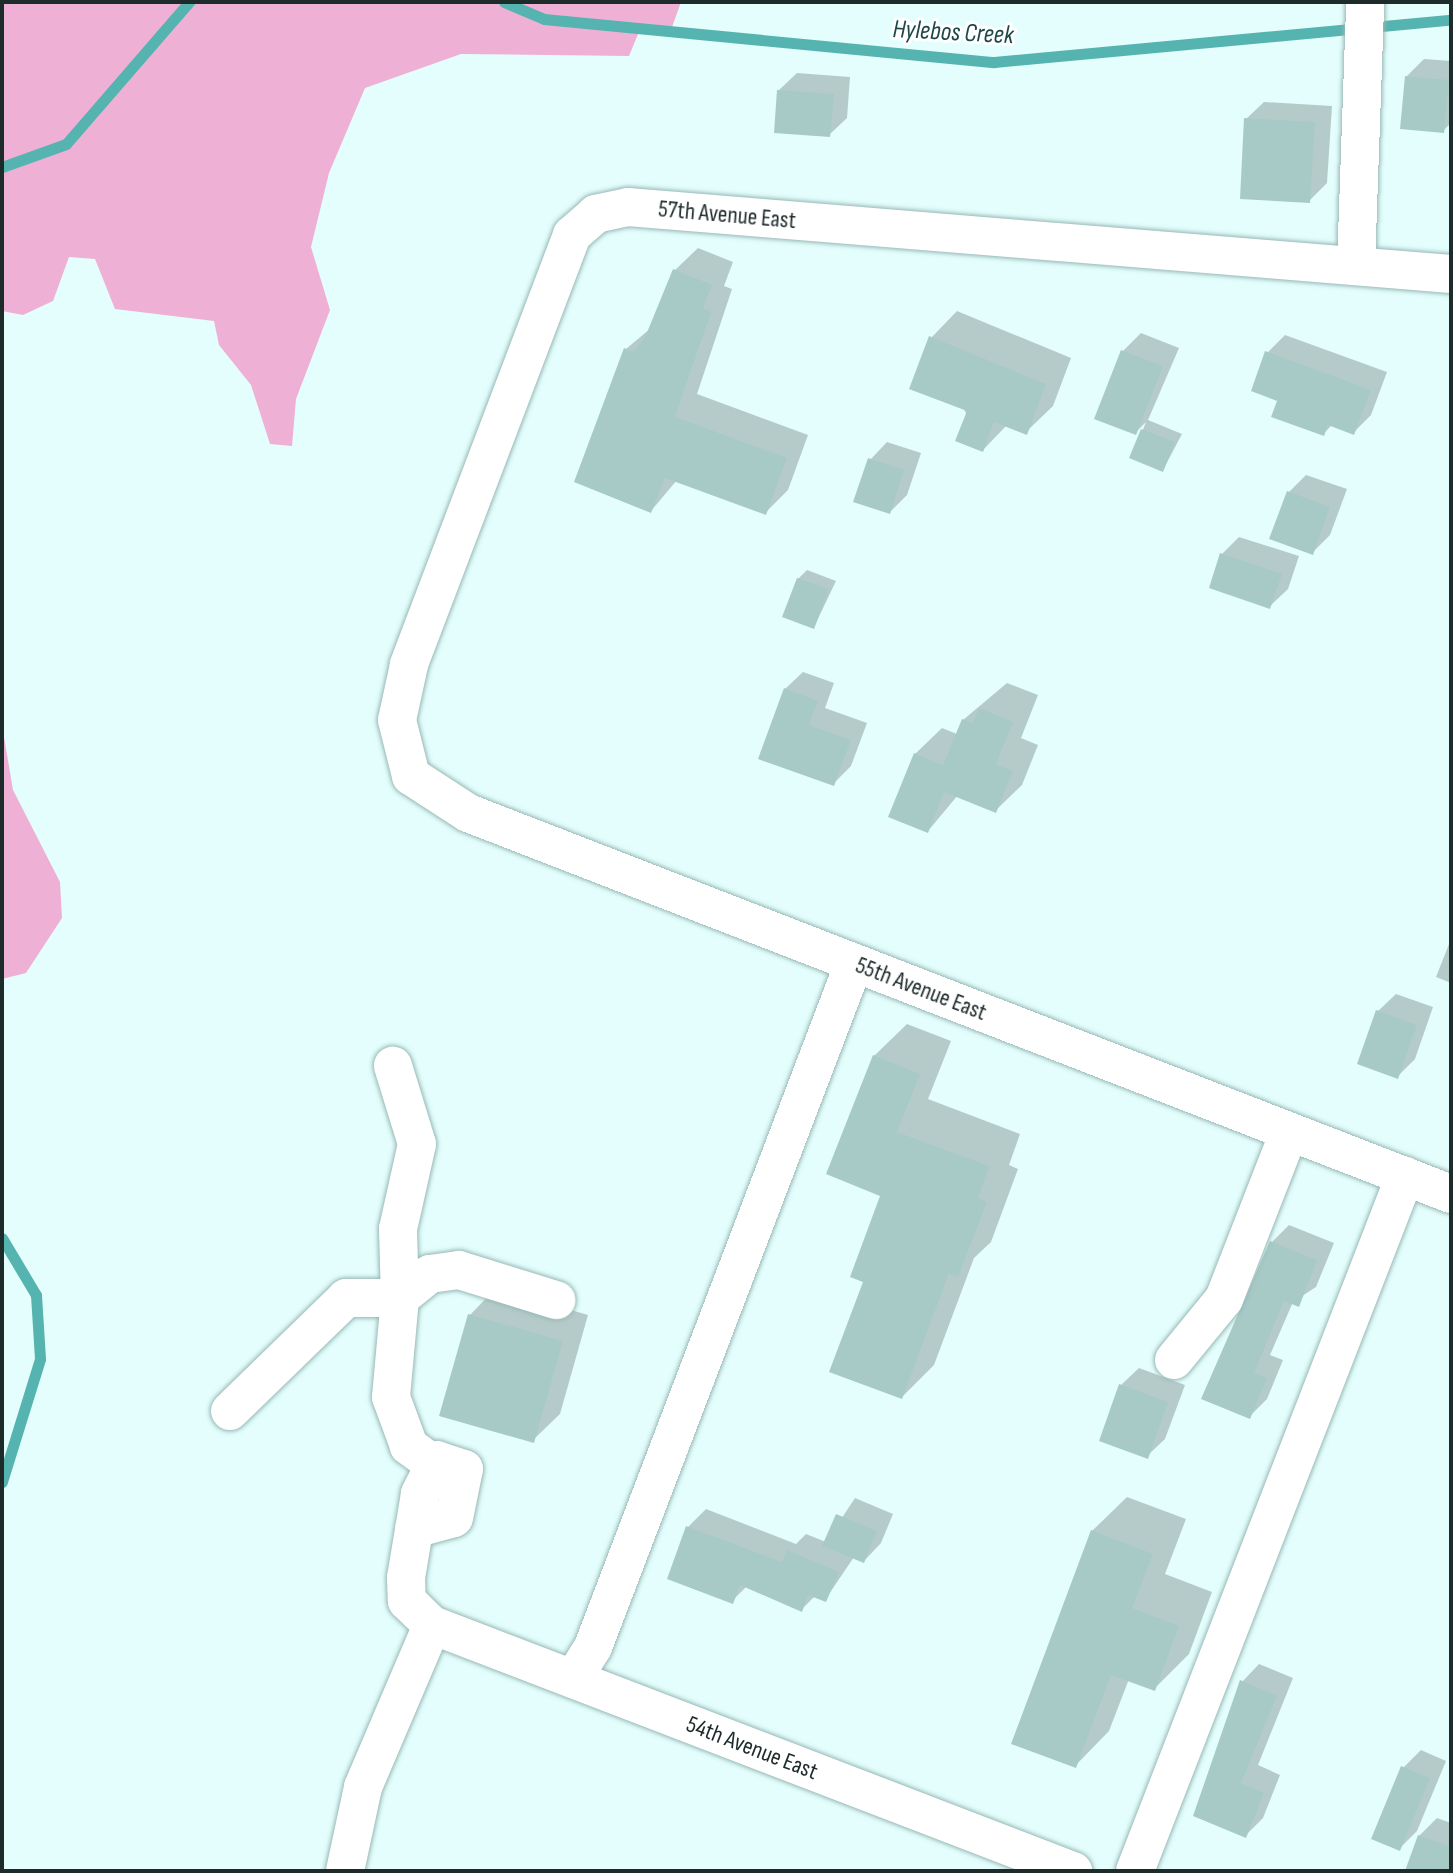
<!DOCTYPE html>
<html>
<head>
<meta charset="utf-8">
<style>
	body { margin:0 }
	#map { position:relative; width:1453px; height:1873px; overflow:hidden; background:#e3fefc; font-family:"Sofia Sans Condensed",sans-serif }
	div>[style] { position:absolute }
	.green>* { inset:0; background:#eeb1d5 }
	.shadow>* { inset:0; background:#0003 }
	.stream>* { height:11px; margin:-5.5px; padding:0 5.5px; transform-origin:5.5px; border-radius:5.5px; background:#55b4b0 }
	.building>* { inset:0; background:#a8cac7 }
	.roads { filter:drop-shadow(0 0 2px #97b8b6) drop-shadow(0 0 2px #97b8b6) }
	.minor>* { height:38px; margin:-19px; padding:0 19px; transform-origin:19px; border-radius:19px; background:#fff }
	span { translate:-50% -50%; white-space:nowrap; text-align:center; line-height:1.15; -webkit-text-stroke:6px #fff; paint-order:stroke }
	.street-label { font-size:24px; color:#1e2b2b }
	.water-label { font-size:26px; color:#1d4847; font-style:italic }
	.frame { position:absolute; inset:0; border:4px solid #1e2b2b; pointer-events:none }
</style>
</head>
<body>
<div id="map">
	<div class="green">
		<i style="clip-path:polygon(2px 2px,681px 2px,671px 30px,641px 27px,629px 56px,461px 54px,365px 88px,329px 173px,311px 247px,330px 310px,296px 399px,292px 446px,270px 444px,251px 385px,219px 345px,214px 321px,115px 309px,95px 259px,69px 257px,53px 301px,23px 315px,2px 311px)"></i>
		<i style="clip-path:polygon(2px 725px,13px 790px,60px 882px,62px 918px,26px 973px,2px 979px)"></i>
	</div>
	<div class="shadow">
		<i style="clip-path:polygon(1424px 59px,1451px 61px,1451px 123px,1443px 131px,1407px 76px)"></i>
		<i style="clip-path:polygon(797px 73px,850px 77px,847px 118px,829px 135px,779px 90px)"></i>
		<i style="clip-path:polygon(1264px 102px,1332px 106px,1327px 183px,1309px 201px,1246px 119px)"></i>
		<i style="clip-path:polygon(698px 248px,733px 262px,724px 286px,732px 289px,697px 394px,808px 435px,788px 490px,765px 513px,677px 480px,651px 511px,626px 349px,651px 328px,675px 270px)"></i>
		<i style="clip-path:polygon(957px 311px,1071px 358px,1053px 406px,1026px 432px,1007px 425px,983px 450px,931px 338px)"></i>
		<i style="clip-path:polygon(1141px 333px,1179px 348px,1148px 420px,1182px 434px,1163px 470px,1132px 457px,1146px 422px,1135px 433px,1123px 351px)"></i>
		<i style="clip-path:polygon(1285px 335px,1387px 372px,1371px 415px,1353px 433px,1332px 425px,1323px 434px,1280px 400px,1267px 353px)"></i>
		<i style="clip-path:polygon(887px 442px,921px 453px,907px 495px,890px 512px,870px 460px)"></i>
		<i style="clip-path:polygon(1306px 475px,1347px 489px,1330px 535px,1313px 552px,1289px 492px)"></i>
		<i style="clip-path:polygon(1239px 537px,1299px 556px,1288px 589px,1270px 606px,1222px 554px)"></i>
		<i style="clip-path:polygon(807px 570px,836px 581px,814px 627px,798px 579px)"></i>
		<i style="clip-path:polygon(803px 672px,834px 683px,825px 708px,867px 723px,851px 766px,833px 784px,785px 689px)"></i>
		<i style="clip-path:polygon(1007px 683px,1038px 695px,1021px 738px,1038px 745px,1022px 785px,995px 811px,958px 795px,928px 831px,915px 754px,942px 728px,957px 734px,963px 720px)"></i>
		<i style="clip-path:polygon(1451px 939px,1451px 983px,1436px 977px)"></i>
		<i style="clip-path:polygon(1396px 994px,1433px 1007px,1415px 1059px,1397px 1077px,1378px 1011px)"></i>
		<i style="clip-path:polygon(907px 1024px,951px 1041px,928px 1099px,1020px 1134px,1009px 1165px,1018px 1169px,991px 1242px,974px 1258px,934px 1365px,902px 1397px,866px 1280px,883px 1195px,874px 1056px)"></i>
		<i style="clip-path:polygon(1289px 1225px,1334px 1243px,1316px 1287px,1293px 1302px,1270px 1355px,1283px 1360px,1267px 1399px,1249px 1417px,1204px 1398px,1272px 1242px)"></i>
		<i style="clip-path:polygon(496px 1288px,588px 1315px,560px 1414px,533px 1440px,470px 1315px)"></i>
		<i style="clip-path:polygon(1139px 1368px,1185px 1385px,1165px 1439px,1147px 1456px,1121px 1385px)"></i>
		<i style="clip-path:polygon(1127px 1497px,1186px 1519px,1165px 1574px,1212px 1592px,1189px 1654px,1154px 1689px,1129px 1679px,1109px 1731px,1075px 1766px,1092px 1531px)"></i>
		<i style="clip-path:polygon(855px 1498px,893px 1514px,881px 1543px,864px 1561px,854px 1557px,825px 1600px,815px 1596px,802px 1609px,747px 1586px,732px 1601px,688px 1527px,706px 1509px,796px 1544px,806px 1534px,826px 1542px)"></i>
		<i style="clip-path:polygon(1259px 1664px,1293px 1678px,1258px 1765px,1280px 1775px,1263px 1818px,1245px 1836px,1196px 1815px,1242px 1682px)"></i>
		<i style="clip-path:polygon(1421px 1750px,1446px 1761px,1417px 1831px,1399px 1849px,1403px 1768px)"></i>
		<i style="clip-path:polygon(1437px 1818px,1451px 1823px,1451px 1871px,1407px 1871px,1419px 1836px)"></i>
	</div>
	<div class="stream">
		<i style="left:504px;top:2px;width:43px;rotate:23deg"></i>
		<i style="left:544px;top:19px;width:452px;rotate:5.5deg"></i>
		<i style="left:994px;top:62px;width:459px;rotate:-5.3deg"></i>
		<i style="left:2px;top:167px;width:68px;rotate:-19.8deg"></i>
		<i style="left:66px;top:144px;width:188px;rotate:-49.1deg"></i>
		<i style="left:2px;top:1238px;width:66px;rotate:59.2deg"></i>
		<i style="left:36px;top:1295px;width:64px;rotate:86.4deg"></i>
		<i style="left:40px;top:1359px;width:129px;rotate:107.2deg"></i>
	</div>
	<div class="building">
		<i style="clip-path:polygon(1405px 76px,1449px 80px,1444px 133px,1400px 129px)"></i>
		<i style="clip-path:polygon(777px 90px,834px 94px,830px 137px,774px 133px)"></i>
		<i style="clip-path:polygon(1244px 118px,1315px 122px,1310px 203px,1240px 199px)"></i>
		<i style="clip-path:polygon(673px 269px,712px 285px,703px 308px,711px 312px,675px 417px,787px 458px,766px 515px,665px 478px,651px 513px,574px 482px,624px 348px,634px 352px,646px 335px)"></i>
		<i style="clip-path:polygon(929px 336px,1046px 384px,1027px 435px,994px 422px,983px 452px,955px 441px,967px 411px,909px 389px)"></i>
		<i style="clip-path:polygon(1121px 350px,1163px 366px,1136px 435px,1094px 419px)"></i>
		<i style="clip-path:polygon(1265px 351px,1371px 390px,1354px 435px,1328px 425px,1324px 436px,1271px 417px,1277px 401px,1251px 391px)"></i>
		<i style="clip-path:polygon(1141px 429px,1175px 442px,1163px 472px,1129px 458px)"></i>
		<i style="clip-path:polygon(868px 458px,904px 470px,890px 514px,853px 502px)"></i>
		<i style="clip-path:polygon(1287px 491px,1330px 507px,1313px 555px,1269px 539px)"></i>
		<i style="clip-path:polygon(1220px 553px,1282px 574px,1270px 609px,1209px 588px)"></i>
		<i style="clip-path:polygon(797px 578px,829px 589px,814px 629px,782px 617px)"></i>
		<i style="clip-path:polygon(784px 688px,818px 701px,809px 725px,851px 740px,834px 786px,758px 759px)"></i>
		<i style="clip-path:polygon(979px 708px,1013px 722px,996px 764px,1013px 771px,996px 813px,944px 792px,928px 833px,888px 817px,914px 753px,943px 765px,962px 719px,973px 723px)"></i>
		<i style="clip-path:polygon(1376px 1010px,1417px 1025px,1398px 1079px,1357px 1064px)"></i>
		<i style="clip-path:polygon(873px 1055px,920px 1074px,897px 1132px,989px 1166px,978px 1198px,987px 1202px,958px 1277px,949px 1273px,902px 1399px,829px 1372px,863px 1282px,850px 1277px,880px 1196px,826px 1174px)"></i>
		<i style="clip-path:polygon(1270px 1241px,1317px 1260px,1299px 1307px,1284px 1301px,1254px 1373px,1267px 1378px,1250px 1419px,1201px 1399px)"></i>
		<i style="clip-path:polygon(468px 1314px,563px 1341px,534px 1443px,439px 1416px)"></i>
		<i style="clip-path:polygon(1119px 1384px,1168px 1402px,1148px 1459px,1099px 1441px)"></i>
		<i style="clip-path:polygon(836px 1514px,877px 1531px,864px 1563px,822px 1546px)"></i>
		<i style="clip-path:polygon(686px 1526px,782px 1562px,787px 1550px,839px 1572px,826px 1602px,808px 1595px,802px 1612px,740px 1585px,733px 1604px,667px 1579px)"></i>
		<i style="clip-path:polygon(1091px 1530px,1153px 1554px,1132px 1608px,1179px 1626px,1155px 1691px,1111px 1675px,1076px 1768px,1011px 1744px)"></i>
		<i style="clip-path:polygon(1240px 1680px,1277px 1696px,1241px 1783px,1264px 1793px,1246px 1838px,1193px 1816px)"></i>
		<i style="clip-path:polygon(1401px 1766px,1430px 1778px,1400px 1851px,1371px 1839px)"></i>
		<i style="clip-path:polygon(1418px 1835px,1451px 1847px,1451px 1871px,1405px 1871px)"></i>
	</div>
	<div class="roads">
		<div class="minor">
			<i style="left:1356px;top:266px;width:264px;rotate:-88deg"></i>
			<i style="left:1451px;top:274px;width:826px;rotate:-175.35deg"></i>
			<i style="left:628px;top:207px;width:33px;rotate:168deg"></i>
			<i style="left:596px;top:214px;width:32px;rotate:139deg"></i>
			<i style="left:572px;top:235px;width:460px;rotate:110.8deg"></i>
			<i style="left:409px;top:665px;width:56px;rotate:102.3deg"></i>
			<i style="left:397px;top:720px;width:58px;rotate:76deg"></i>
			<i style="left:411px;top:776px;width:68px;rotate:33deg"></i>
			<i style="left:468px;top:813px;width:1054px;rotate:21.19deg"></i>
			<i style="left:1174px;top:1360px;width:79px;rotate:-50.7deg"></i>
			<i style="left:1224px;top:1299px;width:179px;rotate:-68.7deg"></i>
			<i style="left:230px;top:1411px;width:162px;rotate:-44.2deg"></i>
			<i style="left:346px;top:1298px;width:54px"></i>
			<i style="left:400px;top:1298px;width:69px;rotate:-91.7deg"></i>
			<i style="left:398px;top:1229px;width:87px;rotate:-77.4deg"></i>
			<i style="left:417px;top:1144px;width:82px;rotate:-107.1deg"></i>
			<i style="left:432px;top:1463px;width:29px;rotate:-144deg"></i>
			<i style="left:409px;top:1446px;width:52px;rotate:-110.2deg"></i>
			<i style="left:391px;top:1397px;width:99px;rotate:-84.8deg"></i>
			<i style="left:400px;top:1298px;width:38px;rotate:-39deg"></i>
			<i style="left:430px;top:1274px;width:29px;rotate:-8deg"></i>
			<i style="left:459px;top:1270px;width:102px;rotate:17.2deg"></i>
			<i style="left:414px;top:1529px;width:41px;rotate:-15.4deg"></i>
			<i style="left:454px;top:1518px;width:50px;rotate:-78.5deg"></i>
			<i style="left:464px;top:1469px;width:28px;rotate:-162deg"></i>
			<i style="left:437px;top:1460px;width:38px;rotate:117deg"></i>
			<i style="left:420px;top:1494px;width:85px;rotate:99.5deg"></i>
			<i style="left:406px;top:1578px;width:23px;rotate:88deg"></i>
			<i style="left:407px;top:1601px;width:35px;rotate:44deg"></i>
			<i style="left:432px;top:1625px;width:687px;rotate:21deg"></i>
			<i style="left:573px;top:1679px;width:38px;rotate:-58deg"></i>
			<i style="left:593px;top:1647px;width:732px;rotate:-69.11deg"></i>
			<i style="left:345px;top:1871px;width:86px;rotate:-77.9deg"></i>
			<i style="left:363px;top:1787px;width:176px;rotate:-66.9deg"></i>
			<i style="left:1135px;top:1871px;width:746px;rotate:-68.77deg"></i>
		</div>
	</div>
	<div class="street-label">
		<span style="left:727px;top:215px;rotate:5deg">57th Avenue East</span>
		<span style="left:921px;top:989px;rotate:21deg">55th Avenue East</span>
		<span style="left:752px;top:1748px;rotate:21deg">54th Avenue East</span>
	</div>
	<div class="water-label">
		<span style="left:953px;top:33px;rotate:3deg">Hylebos Creek</span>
	</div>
	<div class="frame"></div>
</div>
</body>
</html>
